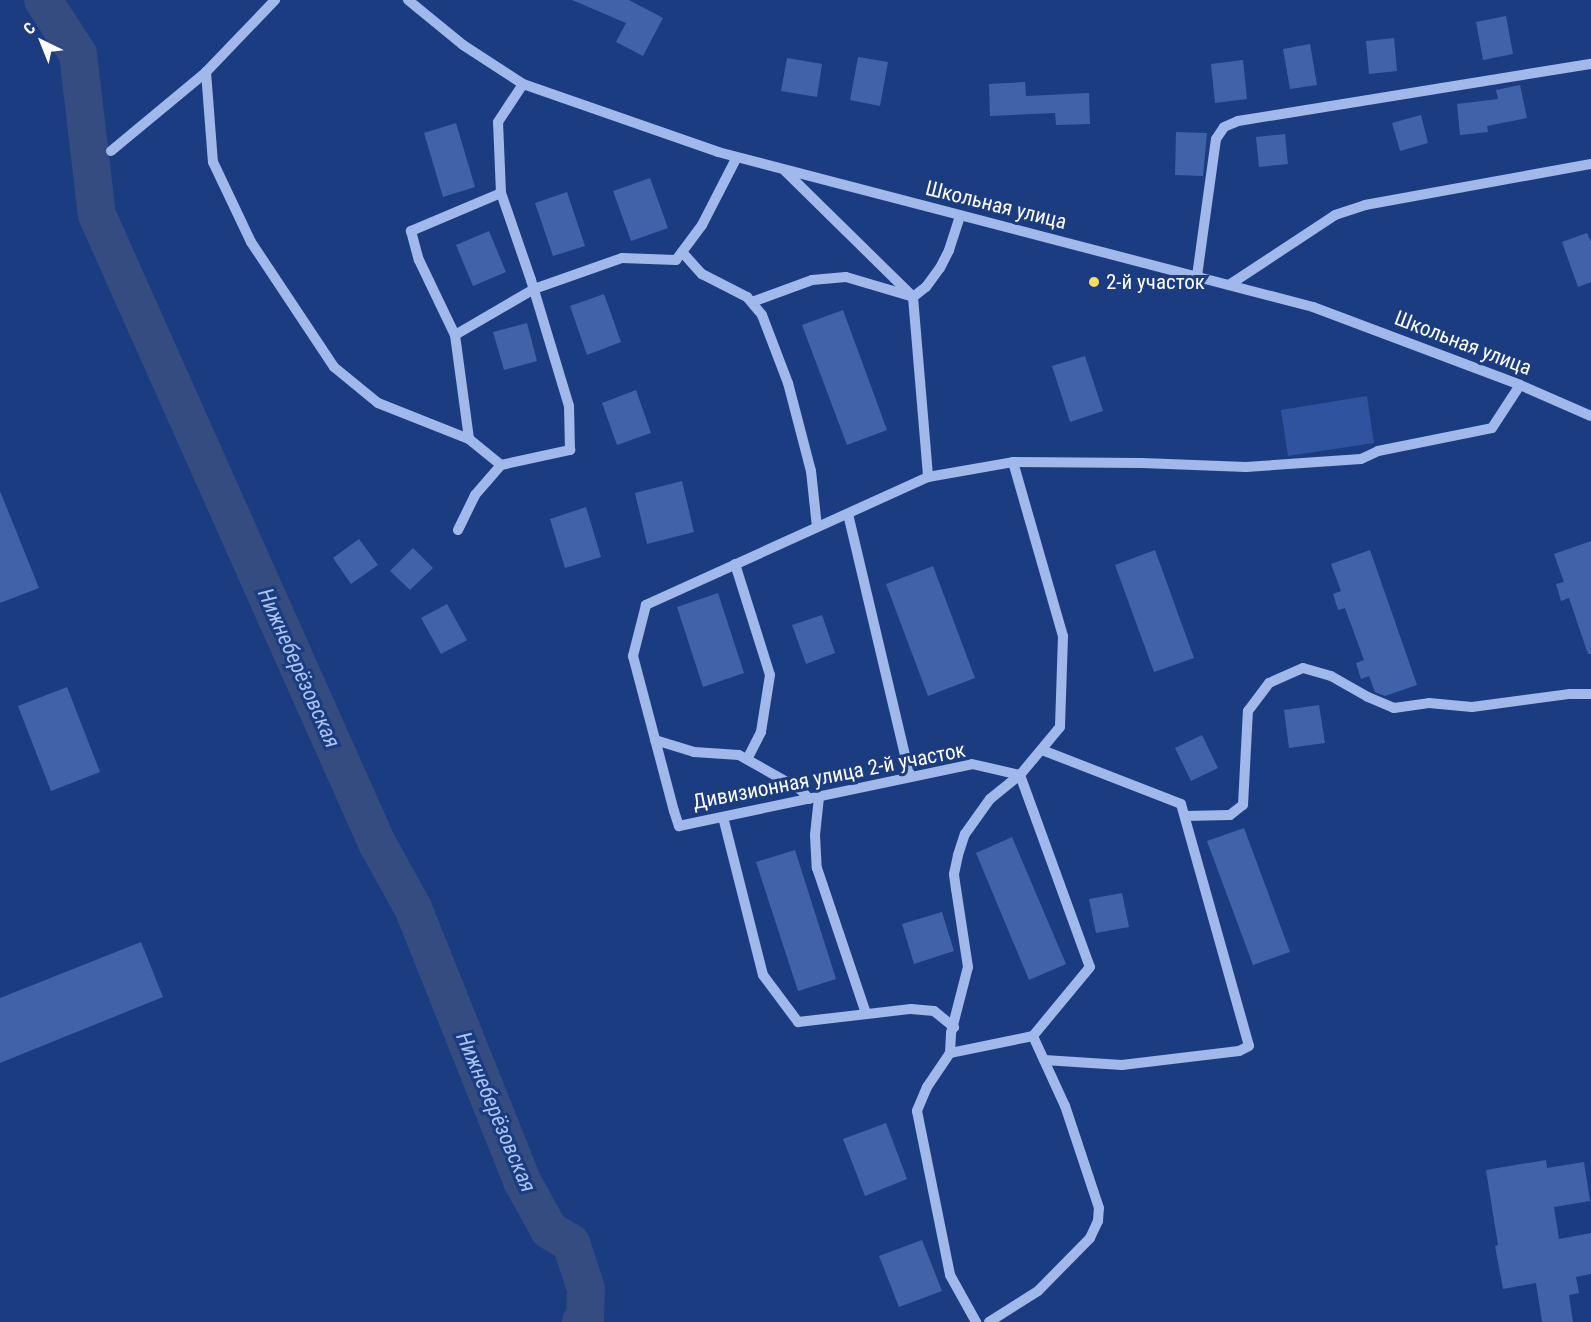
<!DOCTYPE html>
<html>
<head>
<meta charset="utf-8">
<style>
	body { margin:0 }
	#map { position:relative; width:1591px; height:1322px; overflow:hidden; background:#1c3c81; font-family:"Roboto Condensed",sans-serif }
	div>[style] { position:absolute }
	.green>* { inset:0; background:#2f539f }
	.river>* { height:38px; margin:-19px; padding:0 19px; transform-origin:19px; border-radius:19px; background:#344c7f }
	.building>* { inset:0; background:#4062a9 }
	.minor>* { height:10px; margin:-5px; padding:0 5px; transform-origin:5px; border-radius:5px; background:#a0b8ea }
	.dots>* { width:16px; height:16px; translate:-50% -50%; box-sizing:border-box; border:3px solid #1c3c81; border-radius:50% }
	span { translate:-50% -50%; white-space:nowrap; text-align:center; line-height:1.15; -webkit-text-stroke:6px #1c3c81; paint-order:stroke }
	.street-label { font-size:21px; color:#fff }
	.poi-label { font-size:21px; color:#fff }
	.left { translate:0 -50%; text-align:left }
	.water-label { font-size:22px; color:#abc3f1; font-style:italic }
	.north { position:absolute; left:12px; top:12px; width:60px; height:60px; -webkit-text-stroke:4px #1c3c81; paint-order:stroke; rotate:317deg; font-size:16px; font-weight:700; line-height:24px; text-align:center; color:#fff }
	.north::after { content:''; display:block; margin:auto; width:21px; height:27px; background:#fff; clip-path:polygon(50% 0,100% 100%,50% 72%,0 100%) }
</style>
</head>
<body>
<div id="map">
	<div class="green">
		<i style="clip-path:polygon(1367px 396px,1374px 443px,1288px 456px,1281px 410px)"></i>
	</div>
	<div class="river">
		<i style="left:43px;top:0;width:64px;rotate:57.1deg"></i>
		<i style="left:78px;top:54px;width:162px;rotate:83.3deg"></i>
		<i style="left:97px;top:215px;width:688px;rotate:65.97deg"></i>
		<i style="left:377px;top:843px;width:74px;rotate:61deg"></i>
		<i style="left:413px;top:908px;width:294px;rotate:68.2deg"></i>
		<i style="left:522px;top:1181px;width:56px;rotate:61.1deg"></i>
		<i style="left:549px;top:1230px;width:26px;rotate:31deg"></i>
		<i style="left:571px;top:1243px;width:48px;rotate:71.9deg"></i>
		<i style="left:586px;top:1289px;width:29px;rotate:92deg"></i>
		<i style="left:585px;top:1318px;width:6px;rotate:135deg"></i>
	</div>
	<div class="building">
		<i style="clip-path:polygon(572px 0,629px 0,663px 18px,643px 56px,616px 42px,626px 23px)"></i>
		<i style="clip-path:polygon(1506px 16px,1513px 54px,1483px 60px,1476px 22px)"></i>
		<i style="clip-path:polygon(1394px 38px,1397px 71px,1369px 74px,1366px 41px)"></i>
		<i style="clip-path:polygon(1310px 44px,1317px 85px,1290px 89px,1283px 49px)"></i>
		<i style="clip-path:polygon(858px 57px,888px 62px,880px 106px,850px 100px)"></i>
		<i style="clip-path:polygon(787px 58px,822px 64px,817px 97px,781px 91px)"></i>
		<i style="clip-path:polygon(1243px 60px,1247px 99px,1215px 103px,1211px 64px)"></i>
		<i style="clip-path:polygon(1025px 82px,1026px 96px,1089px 93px,1090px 124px,1056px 125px,1055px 113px,990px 116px,989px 84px)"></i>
		<i style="clip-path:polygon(1520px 85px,1527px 118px,1487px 126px,1488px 132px,1460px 135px,1457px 104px,1498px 99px,1496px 90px)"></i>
		<i style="clip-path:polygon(1421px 115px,1428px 143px,1400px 151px,1392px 123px)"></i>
		<i style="clip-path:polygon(456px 123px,475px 187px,443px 197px,424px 133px)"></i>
		<i style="clip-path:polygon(1176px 132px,1207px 133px,1203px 176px,1175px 175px)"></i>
		<i style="clip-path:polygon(1285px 134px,1288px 164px,1259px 167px,1256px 137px)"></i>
		<i style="clip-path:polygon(650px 178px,668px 228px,631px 241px,613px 191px)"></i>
		<i style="clip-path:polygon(567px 192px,585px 246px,553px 256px,535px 203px)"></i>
		<i style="clip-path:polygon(489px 231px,506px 272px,473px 286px,456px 245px)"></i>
		<i style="clip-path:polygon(1587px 233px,1591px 242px,1591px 282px,1578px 287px,1562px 242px)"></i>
		<i style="clip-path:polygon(604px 294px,621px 342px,587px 355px,570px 306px)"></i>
		<i style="clip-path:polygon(843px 310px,887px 430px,847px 445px,802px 325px)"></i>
		<i style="clip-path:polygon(527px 323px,537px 361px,504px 370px,493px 332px)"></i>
		<i style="clip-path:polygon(1085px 356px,1103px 411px,1070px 422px,1052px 366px)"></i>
		<i style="clip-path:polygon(636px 390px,651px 433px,617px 445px,602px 403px)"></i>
		<i style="clip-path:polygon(682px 481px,694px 532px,647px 544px,635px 493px)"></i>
		<i style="clip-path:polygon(0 491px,39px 588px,0 603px)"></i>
		<i style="clip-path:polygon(586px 507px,601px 557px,565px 568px,550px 519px)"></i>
		<i style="clip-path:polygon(359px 539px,378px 565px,351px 584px,333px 558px)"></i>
		<i style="clip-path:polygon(1591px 541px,1591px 654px,1588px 654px,1569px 598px,1561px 601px,1556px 584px,1564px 582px,1554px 554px)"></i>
		<i style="clip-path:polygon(413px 548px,433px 568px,410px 590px,390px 571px)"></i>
		<i style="clip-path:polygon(1155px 550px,1194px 658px,1154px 672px,1115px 565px)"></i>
		<i style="clip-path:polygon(1370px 550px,1417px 685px,1385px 696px,1375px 692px,1369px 676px,1361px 679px,1356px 663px,1364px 660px,1345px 608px,1338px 610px,1333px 594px,1341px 591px,1331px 564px)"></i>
		<i style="clip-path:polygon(933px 566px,975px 678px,928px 696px,886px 584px)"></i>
		<i style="clip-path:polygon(718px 593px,744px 673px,703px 687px,677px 607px)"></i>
		<i style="clip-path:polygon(447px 604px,467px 640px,441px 654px,421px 618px)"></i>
		<i style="clip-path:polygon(822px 615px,835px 653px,806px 664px,792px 625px)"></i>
		<i style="clip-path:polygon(67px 687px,100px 772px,51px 791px,18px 706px)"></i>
		<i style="clip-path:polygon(1319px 705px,1325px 743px,1289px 748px,1284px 710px)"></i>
		<i style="clip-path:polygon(1202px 735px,1218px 768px,1191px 781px,1175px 748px)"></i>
		<i style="clip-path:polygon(1244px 828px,1290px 952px,1253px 965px,1207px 841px)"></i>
		<i style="clip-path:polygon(1012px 837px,1066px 964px,1029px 980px,976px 853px)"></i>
		<i style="clip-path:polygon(795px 850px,836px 979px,798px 991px,756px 862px)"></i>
		<i style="clip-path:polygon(1122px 893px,1129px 927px,1096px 933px,1089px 899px)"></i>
		<i style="clip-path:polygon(942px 912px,954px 951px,914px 964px,902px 924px)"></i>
		<i style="clip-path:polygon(141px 942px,163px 997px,0 1063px,0 998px)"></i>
		<i style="clip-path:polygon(886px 1123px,907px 1179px,865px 1196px,843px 1139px)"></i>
		<i style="clip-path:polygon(1546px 1160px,1547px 1168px,1584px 1162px,1590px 1201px,1554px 1207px,1559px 1239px,1591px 1233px,1591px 1274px,1576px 1277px,1579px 1293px,1569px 1295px,1573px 1322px,1542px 1322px,1536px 1283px,1503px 1289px,1495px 1246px,1498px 1245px,1486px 1170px)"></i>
		<i style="clip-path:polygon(922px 1240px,942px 1291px,899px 1307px,879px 1256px)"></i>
	</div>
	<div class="minor">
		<i style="left:408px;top:0;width:71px;rotate:39.3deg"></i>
		<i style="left:463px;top:45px;width:72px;rotate:33deg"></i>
		<i style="left:523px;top:84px;width:207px;rotate:19.2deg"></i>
		<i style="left:718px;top:152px;width:615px;rotate:14.6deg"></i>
		<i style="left:1313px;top:307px;width:221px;rotate:20.6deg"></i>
		<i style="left:1520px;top:385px;width:77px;rotate:23.6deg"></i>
		<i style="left:206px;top:72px;width:90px;rotate:85.6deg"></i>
		<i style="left:213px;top:162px;width:89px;rotate:64.6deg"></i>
		<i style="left:251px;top:242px;width:150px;rotate:56.4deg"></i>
		<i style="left:334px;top:367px;width:57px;rotate:39.3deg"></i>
		<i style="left:378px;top:403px;width:98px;rotate:21.6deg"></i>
		<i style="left:111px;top:151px;width:124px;rotate:-39.7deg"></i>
		<i style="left:206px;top:72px;width:100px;rotate:-46.2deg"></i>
		<i style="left:785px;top:171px;width:180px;rotate:44.5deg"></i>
		<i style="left:501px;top:193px;width:98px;rotate:157.1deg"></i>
		<i style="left:411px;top:231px;width:30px;rotate:75deg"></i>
		<i style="left:419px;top:260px;width:83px;rotate:64.4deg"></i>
		<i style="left:455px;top:335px;width:105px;rotate:82.3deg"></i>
		<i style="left:469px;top:439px;width:41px;rotate:39.1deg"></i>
		<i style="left:682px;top:252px;width:30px;rotate:48deg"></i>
		<i style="left:702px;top:274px;width:51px;rotate:27.1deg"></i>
		<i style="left:747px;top:297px;width:23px;rotate:50deg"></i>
		<i style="left:762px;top:315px;width:73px;rotate:69.1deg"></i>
		<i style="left:788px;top:383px;width:91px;rotate:75.4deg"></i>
		<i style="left:811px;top:471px;width:56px;rotate:83.9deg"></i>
		<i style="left:1197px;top:276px;width:138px;rotate:-82.1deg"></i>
		<i style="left:1216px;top:139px;width:14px;rotate:-56deg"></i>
		<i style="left:1224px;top:127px;width:15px;rotate:-23deg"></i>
		<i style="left:1238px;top:121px;width:358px;rotate:-9.2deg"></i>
		<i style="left:1229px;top:285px;width:127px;rotate:-33.4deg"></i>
		<i style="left:1335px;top:215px;width:32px;rotate:-18deg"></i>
		<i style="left:1365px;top:205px;width:230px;rotate:-10.3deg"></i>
		<i style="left:913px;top:297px;width:181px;rotate:85.2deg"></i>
		<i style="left:928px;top:477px;width:86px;rotate:-10deg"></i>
		<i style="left:1013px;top:462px;width:181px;rotate:74deg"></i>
		<i style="left:1063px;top:636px;width:91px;rotate:91.9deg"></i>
		<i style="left:1060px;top:727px;width:62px;rotate:129.8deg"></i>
		<i style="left:1020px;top:775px;width:204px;rotate:70deg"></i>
		<i style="left:1090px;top:967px;width:89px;rotate:129.6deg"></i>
		<i style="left:1033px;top:1036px;width:85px;rotate:168.4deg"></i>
		<i style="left:950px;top:1053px;width:41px;rotate:124.1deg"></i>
		<i style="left:927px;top:1087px;width:26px;rotate:113deg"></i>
		<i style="left:917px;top:1111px;width:167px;rotate:78.6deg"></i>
		<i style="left:950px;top:1275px;width:54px;rotate:61deg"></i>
		<i style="left:913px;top:297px;width:16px;rotate:-38deg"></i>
		<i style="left:926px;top:287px;width:24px;rotate:-54deg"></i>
		<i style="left:940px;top:268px;width:20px;rotate:-63deg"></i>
		<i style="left:949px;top:250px;width:36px;rotate:-72deg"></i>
		<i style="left:752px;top:302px;width:64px;rotate:-20.1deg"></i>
		<i style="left:812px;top:280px;width:34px;rotate:-5deg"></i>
		<i style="left:846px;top:277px;width:67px;rotate:16.5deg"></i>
		<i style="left:455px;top:335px;width:91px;rotate:-30.2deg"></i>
		<i style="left:534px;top:289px;width:93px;rotate:-19.4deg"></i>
		<i style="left:622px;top:258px;width:54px;rotate:2.1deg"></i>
		<i style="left:676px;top:260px;width:44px;rotate:-53.4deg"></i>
		<i style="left:702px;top:225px;width:76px;rotate:-62.8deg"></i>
		<i style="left:1013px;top:462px;width:129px;rotate:0.4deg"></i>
		<i style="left:1142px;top:463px;width:104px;rotate:2.2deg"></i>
		<i style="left:1246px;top:467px;width:115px;rotate:-4deg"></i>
		<i style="left:1361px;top:459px;width:19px;rotate:-25deg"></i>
		<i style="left:1378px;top:451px;width:116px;rotate:-11.4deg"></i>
		<i style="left:1492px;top:428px;width:51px;rotate:-56.9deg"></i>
		<i style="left:928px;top:477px;width:310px;rotate:155.6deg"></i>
		<i style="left:646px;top:605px;width:53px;rotate:104.3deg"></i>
		<i style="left:633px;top:656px;width:160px;rotate:75.2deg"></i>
		<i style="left:674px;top:811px;width:16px;rotate:72deg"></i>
		<i style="left:679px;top:826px;width:299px;rotate:-11.9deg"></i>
		<i style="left:972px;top:764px;width:49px;rotate:12.9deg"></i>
		<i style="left:848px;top:514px;width:270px;rotate:76.7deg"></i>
		<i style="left:458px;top:530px;width:39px;rotate:-64deg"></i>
		<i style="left:475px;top:495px;width:40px;rotate:-49deg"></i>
		<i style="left:501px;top:465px;width:71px;rotate:-12.3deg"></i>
		<i style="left:570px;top:450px;width:44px;rotate:-91.3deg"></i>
		<i style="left:569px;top:406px;width:132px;rotate:-106.8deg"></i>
		<i style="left:531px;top:280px;width:92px;rotate:-109deg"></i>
		<i style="left:501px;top:193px;width:71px;rotate:-92.4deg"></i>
		<i style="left:498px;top:122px;width:45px;rotate:-56.7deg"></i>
		<i style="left:735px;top:564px;width:116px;rotate:72.5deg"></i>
		<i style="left:770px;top:675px;width:58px;rotate:99deg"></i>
		<i style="left:761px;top:732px;width:30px;rotate:117deg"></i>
		<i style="left:655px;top:740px;width:41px;rotate:17.1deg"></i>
		<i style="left:694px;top:752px;width:45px;rotate:3.8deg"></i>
		<i style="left:739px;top:755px;width:71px;rotate:29.4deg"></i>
		<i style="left:801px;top:790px;width:12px;rotate:48deg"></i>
		<i style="left:1042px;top:750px;width:149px;rotate:21.2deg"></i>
		<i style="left:1181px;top:804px;width:251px;rotate:74.3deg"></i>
		<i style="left:1249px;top:1046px;width:11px;rotate:153deg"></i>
		<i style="left:1239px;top:1051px;width:118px;rotate:173.2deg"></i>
		<i style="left:1122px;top:1065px;width:78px;rotate:-176.3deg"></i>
		<i style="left:819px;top:797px;width:38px;rotate:96deg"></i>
		<i style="left:815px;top:835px;width:33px;rotate:87deg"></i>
		<i style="left:817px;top:868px;width:154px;rotate:71.4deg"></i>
		<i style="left:1185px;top:816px;width:45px;rotate:-1.3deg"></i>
		<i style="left:1230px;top:815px;width:16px;rotate:-38deg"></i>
		<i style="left:1243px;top:805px;width:94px;rotate:-87deg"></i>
		<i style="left:1248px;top:711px;width:35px;rotate:-53deg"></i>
		<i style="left:1269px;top:683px;width:37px;rotate:-24deg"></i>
		<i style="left:1303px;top:668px;width:29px;rotate:16deg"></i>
		<i style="left:1331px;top:676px;width:43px;rotate:29.6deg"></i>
		<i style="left:1368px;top:697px;width:28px;rotate:23deg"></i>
		<i style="left:1394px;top:708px;width:35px;rotate:-8deg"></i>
		<i style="left:1429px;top:703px;width:43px;rotate:5.3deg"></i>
		<i style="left:1472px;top:707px;width:99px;rotate:-7.6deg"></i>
		<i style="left:1570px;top:694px;width:21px"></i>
		<i style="left:723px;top:817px;width:163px;rotate:75.8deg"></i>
		<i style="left:763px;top:975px;width:59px;rotate:53.3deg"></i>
		<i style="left:798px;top:1022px;width:114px;rotate:-6.6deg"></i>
		<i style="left:911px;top:1009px;width:23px;rotate:5deg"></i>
		<i style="left:934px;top:1011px;width:26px;rotate:39deg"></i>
		<i style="left:950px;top:1053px;width:20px;rotate:-87deg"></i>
		<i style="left:951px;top:1033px;width:68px;rotate:-75.6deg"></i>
		<i style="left:968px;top:967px;width:79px;rotate:-98.7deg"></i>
		<i style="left:956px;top:889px;width:15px;rotate:-98deg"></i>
		<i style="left:954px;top:874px;width:19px;rotate:-78deg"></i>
		<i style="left:958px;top:855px;width:22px;rotate:-72deg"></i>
		<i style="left:965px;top:834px;width:43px;rotate:-54.5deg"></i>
		<i style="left:990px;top:799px;width:38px;rotate:-39deg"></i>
		<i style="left:989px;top:1322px;width:58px;rotate:-32.3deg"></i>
		<i style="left:1038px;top:1291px;width:74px;rotate:-45.5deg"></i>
		<i style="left:1090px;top:1238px;width:19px;rotate:-65deg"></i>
		<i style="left:1098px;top:1221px;width:13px;rotate:-86deg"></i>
		<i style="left:1099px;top:1208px;width:108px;rotate:-108.4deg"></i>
		<i style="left:1065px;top:1106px;width:77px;rotate:-114.6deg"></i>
	</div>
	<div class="dots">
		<i style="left:1094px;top:282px;background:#fae05e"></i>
	</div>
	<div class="street-label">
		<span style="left:996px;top:205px;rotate:14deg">Школьная улица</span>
		<span style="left:1463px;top:343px;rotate:21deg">Школьная улица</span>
		<span style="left:829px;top:776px;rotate:-11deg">Дивизионная улица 2-й участок</span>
	</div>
	<div class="poi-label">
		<span class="left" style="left:1106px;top:282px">2-й участок</span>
	</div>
	<div class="water-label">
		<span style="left:299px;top:668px;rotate:66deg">Нижнеберёзовская</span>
		<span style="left:496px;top:1112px;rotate:67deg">Нижнеберёзовская</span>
	</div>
	<div class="north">С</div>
</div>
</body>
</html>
